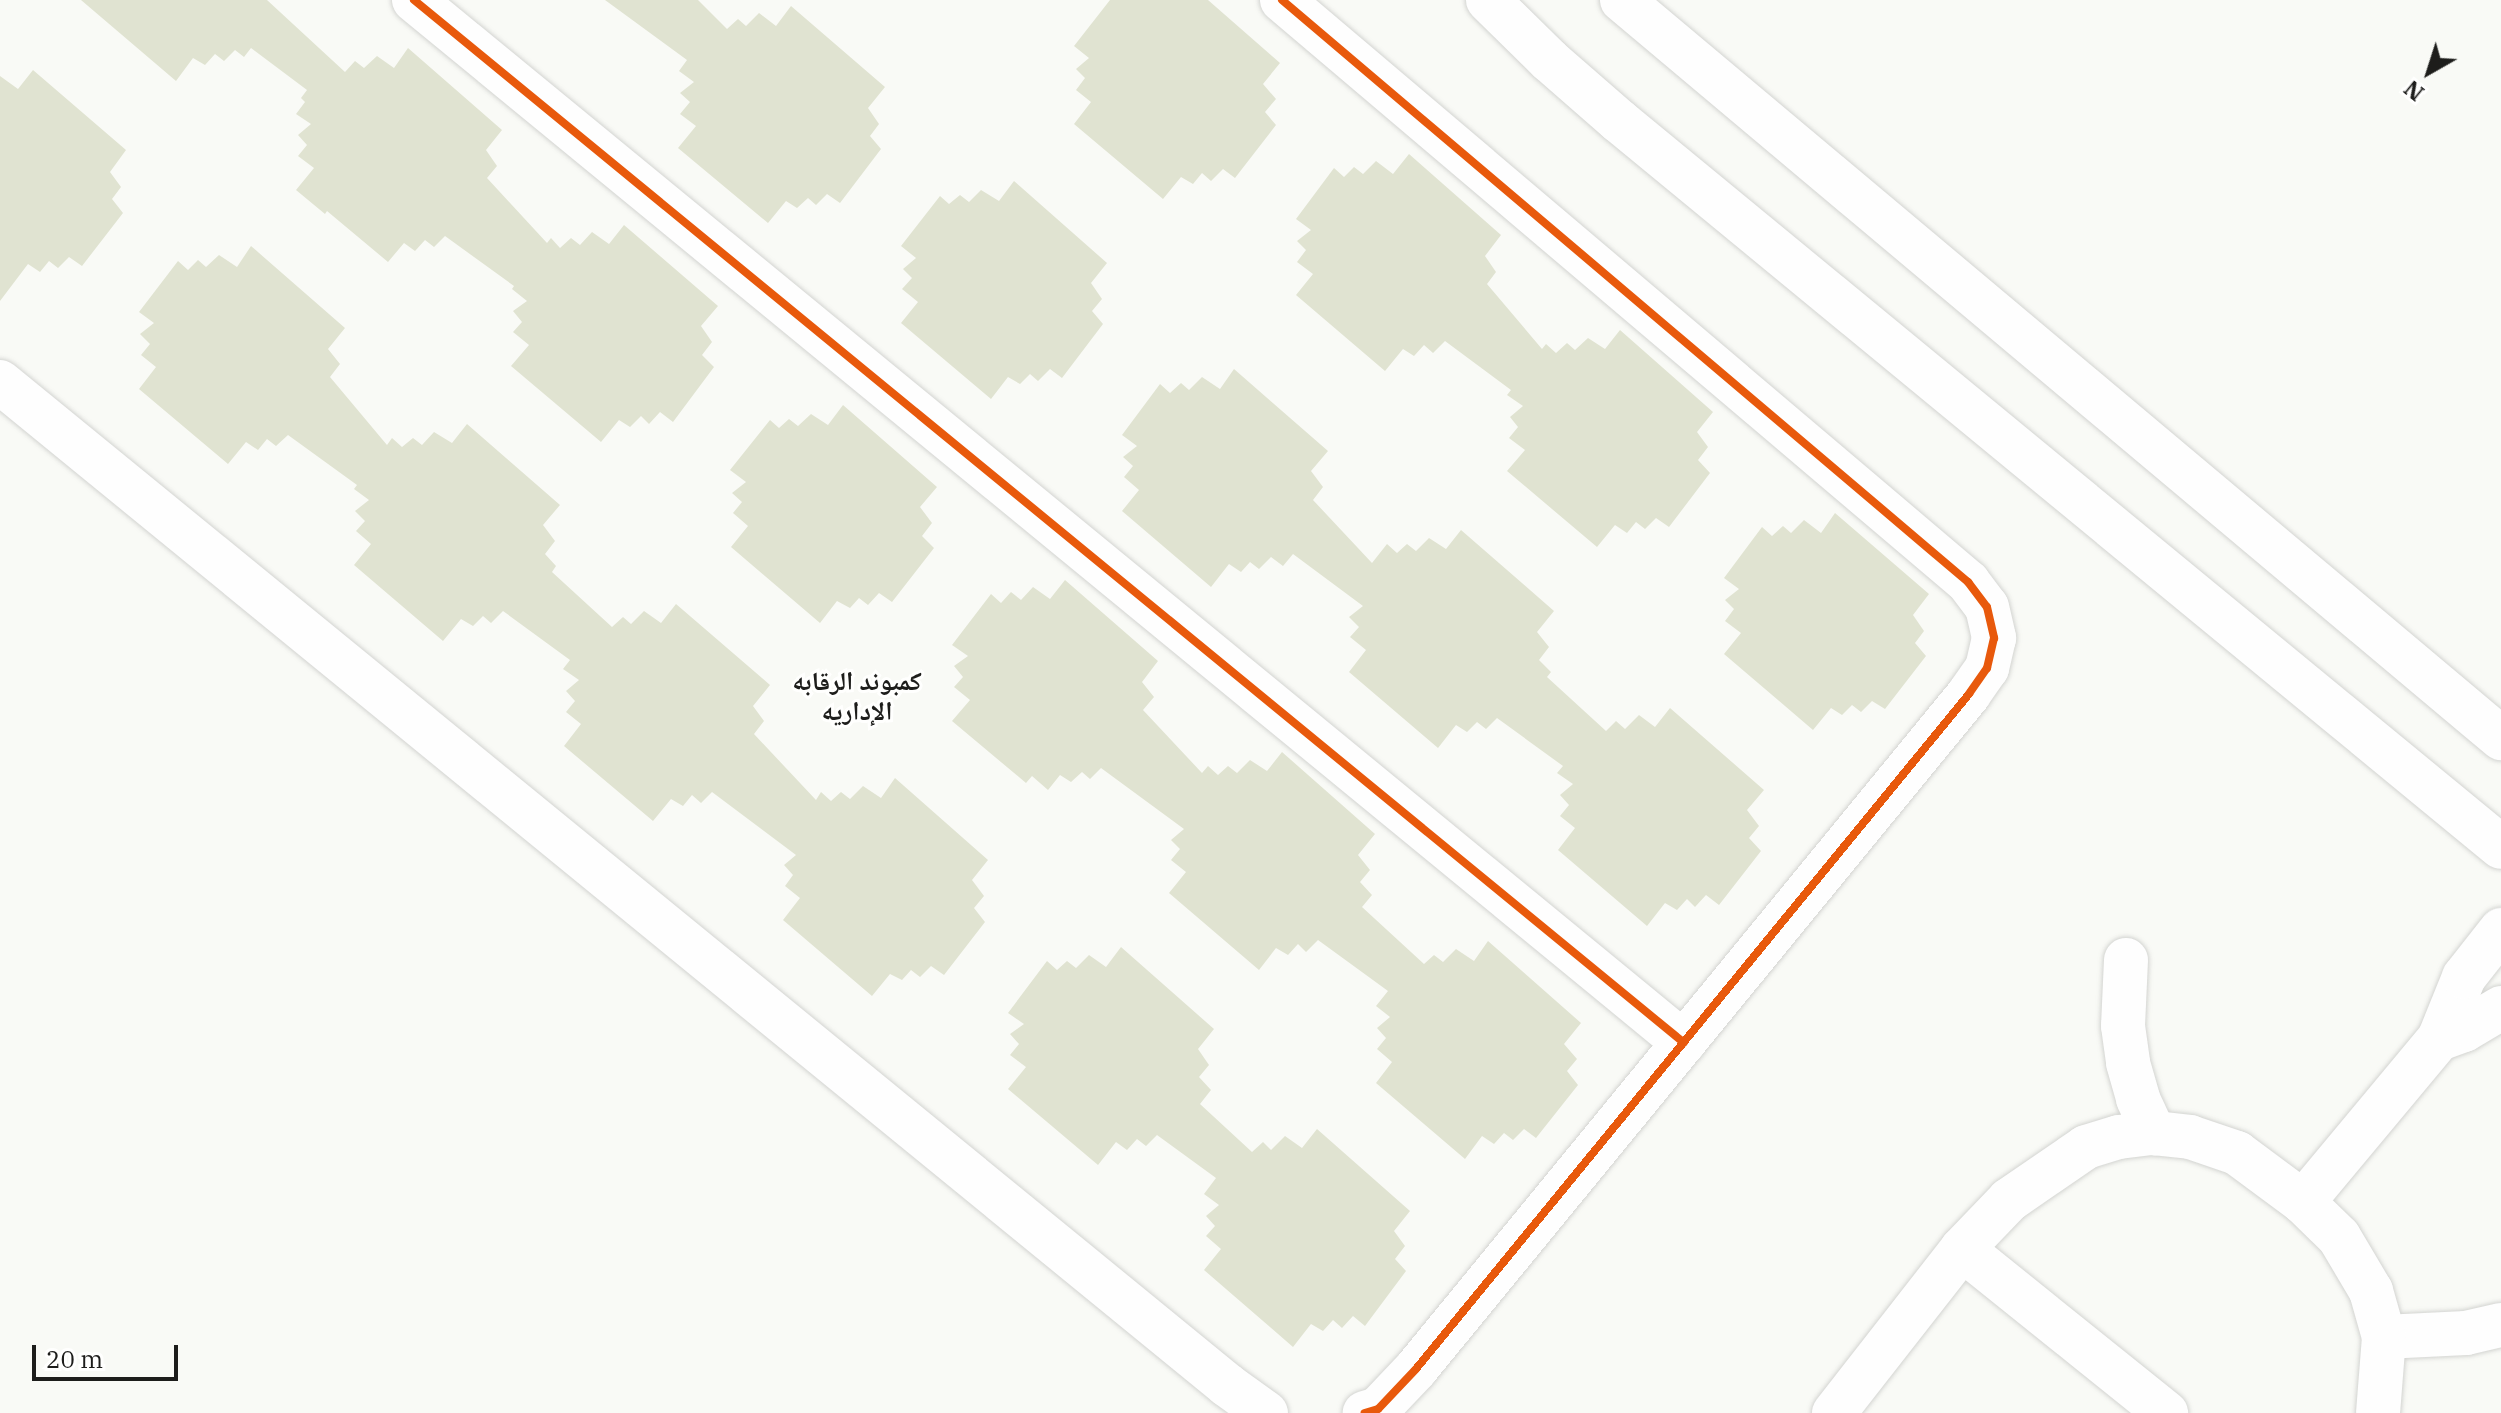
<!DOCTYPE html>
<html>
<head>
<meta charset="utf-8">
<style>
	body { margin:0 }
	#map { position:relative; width:2501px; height:1413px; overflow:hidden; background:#f9faf6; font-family:"IBM Plex Serif","Noto Naskh Arabic",serif }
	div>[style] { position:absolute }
	.building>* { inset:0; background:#e0e3d1 }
	.roads { filter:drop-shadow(0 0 2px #d3d4d1) drop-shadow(0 0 2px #d3d4d1) }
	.street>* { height:44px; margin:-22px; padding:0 22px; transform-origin:22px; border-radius:22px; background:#fefefe }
	.cycleway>* { height:8px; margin:-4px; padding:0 4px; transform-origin:4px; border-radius:4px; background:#e8590c }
	span { translate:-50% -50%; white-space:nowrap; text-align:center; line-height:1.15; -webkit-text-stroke:6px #fffffe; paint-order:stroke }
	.neighbourhood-label { font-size:26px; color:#1d1d1b; font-weight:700 }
	.north { position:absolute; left:2389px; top:32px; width:80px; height:80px; -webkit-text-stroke:6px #fffffe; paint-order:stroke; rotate:219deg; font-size:22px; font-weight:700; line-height:32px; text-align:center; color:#1d1d1b }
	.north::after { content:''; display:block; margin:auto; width:28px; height:36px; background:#1d1d1b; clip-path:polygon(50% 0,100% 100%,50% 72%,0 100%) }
	.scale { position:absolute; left:32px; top:1345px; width:146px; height:36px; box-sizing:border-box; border:4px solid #1d1d1b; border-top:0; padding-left:10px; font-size:24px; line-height:28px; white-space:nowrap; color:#1d1d1b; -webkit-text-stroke:6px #fffffe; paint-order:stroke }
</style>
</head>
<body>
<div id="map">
	<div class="building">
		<i style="clip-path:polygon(81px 0,267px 0,345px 72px,355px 61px,364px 68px,377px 56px,394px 68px,408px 48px,502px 130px,486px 150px,497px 166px,487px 178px,547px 243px,551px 238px,560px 248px,571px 238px,580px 245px,592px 232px,609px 244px,624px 225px,718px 306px,701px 326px,712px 342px,702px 355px,714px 367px,673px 422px,660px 412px,649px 424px,641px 416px,630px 427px,619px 420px,601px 442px,511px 366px,529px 345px,513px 332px,522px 322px,513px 311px,527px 301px,512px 289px,514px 286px,445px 236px,434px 247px,425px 240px,415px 251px,404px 243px,388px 262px,327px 211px,325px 214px,296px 190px,314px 168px,298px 156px,307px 145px,298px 135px,311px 124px,296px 114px,305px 102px,301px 98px,307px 90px,251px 48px,244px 57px,235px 50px,224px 61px,215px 54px,205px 65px,193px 58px,176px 81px)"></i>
		<i style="clip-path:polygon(605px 0,698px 0,727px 29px,738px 19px,746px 26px,759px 13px,776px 26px,791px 6px,885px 87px,868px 108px,879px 124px,870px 136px,881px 149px,840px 203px,827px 194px,816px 205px,808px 198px,797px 208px,786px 201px,768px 223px,678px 148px,696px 126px,680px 114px,690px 102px,680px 93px,694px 82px,679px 71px,687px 60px)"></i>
		<i style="clip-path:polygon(1110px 0,1208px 0,1280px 63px,1263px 84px,1276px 99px,1265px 112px,1276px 125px,1235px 178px,1223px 169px,1211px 181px,1202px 173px,1193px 184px,1181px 177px,1163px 199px,1074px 124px,1091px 102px,1076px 90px,1085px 78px,1076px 69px,1089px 58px,1074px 46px)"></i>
		<i style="clip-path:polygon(33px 70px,126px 150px,110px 172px,121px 187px,112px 199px,123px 213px,82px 266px,69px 257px,58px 268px,49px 261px,40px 272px,28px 264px,0 301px,0 76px,18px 89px)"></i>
		<i style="clip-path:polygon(1409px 154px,1501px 235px,1485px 256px,1496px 272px,1487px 284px,1542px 349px,1546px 344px,1556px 353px,1567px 343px,1575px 350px,1588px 338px,1605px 349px,1620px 330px,1713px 412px,1697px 432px,1708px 447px,1698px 460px,1710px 473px,1669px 527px,1656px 518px,1645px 529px,1636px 522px,1627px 533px,1615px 525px,1597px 547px,1507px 471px,1525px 450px,1509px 438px,1518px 427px,1510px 417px,1523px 406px,1507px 395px,1511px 390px,1445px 341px,1433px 353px,1424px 345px,1414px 356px,1403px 349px,1385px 371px,1296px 295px,1313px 274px,1297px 262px,1306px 250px,1297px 241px,1311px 230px,1296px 219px,1334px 168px,1344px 177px,1354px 167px,1363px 174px,1376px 161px,1393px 174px)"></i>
		<i style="clip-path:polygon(1014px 181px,1107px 263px,1091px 283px,1102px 299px,1092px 311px,1103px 324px,1062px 378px,1050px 369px,1038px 381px,1030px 374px,1020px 384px,1008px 377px,991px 399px,901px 323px,918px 302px,902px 289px,912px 278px,903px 269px,916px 258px,901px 246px,940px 196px,949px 204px,960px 195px,969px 202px,981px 190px,999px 201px)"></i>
		<i style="clip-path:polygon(251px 246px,345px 328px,328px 349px,340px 364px,330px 377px,387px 445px,392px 438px,402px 447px,413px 438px,422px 445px,434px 432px,452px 443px,467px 424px,560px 505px,543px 525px,555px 541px,545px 554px,556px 566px,552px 572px,612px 627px,623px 617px,631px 624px,644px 611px,661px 623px,676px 604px,770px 685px,753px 706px,764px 721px,754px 734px,816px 800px,821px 792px,831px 801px,841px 792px,850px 799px,863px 786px,881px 798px,895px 778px,988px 860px,972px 880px,984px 896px,974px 908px,985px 922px,944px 975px,931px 966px,920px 977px,911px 970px,902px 980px,890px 974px,872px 996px,783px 920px,800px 898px,785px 886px,793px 875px,784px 865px,796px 855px,712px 792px,701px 803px,692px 795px,683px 806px,671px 799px,653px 821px,564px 746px,581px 724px,566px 712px,575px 701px,566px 691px,579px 680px,563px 669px,570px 660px,503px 611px,491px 623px,483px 616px,473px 626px,461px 619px,443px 641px,354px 565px,371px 544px,356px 531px,365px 521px,355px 511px,369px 500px,354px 489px,357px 485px,288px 435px,276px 446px,267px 439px,258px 450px,246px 442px,228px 464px,139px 389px,156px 367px,141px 355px,150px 344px,140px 334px,154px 323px,139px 312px,178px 261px,188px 270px,198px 260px,206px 267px,219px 255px,237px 267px)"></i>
		<i style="clip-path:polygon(1234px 369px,1328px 451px,1311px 471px,1323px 487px,1313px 500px,1372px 563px,1387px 544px,1397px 553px,1407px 544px,1416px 551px,1429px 538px,1446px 549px,1461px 530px,1554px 611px,1537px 632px,1549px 647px,1539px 660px,1551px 672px,1547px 677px,1606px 731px,1616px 721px,1625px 729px,1639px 715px,1655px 727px,1670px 708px,1764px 790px,1747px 810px,1759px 826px,1749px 838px,1761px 851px,1719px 905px,1706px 895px,1695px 907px,1687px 899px,1677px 910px,1665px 903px,1647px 926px,1558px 850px,1575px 828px,1560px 816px,1569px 805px,1560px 795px,1573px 784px,1557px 773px,1563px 766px,1497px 718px,1486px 729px,1477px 722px,1467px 732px,1456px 725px,1438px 748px,1349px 672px,1366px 650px,1350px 637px,1359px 627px,1349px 617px,1363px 606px,1293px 554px,1283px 566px,1271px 557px,1259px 569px,1250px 562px,1241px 572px,1229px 564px,1211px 587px,1122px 511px,1139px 490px,1124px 477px,1133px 466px,1123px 457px,1137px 446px,1122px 435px,1160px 384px,1170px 393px,1181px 383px,1189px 390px,1202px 377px,1220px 389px)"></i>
		<i style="clip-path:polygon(843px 405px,937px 487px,920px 507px,932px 523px,922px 536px,934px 548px,892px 602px,879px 593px,868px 605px,859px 598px,850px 608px,837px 601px,820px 623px,731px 547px,748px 526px,733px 513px,742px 502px,732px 493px,746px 482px,730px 470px,770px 420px,779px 428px,789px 419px,798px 426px,811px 414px,828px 425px)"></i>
		<i style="clip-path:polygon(1835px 513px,1929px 594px,1913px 615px,1924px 631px,1915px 643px,1926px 656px,1885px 709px,1872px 701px,1861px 712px,1852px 705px,1842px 715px,1831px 708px,1813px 730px,1724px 654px,1741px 633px,1725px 621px,1734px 609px,1725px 600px,1739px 589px,1724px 578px,1762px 527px,1772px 536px,1783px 526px,1791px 533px,1804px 520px,1821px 533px)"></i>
		<i style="clip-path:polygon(1065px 580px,1158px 661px,1142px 682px,1154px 697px,1143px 710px,1202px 773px,1208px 766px,1218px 775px,1228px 766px,1237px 773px,1250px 760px,1267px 771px,1282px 752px,1375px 834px,1358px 855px,1370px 870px,1360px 882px,1372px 895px,1362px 907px,1424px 964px,1434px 955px,1443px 962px,1456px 949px,1474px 961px,1488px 941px,1581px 1023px,1564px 1044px,1577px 1059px,1567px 1071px,1578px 1085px,1536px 1138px,1524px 1129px,1513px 1140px,1504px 1133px,1494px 1144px,1482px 1136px,1465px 1159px,1376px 1083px,1392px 1062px,1377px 1049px,1386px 1038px,1377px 1028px,1390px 1017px,1376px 1006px,1388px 991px,1318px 940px,1306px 952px,1298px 944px,1288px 955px,1276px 948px,1259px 970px,1169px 893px,1186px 872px,1171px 860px,1180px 849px,1171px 840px,1184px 829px,1101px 768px,1090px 779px,1082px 772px,1071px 782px,1060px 775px,1048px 790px,1032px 776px,1026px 783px,952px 721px,970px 700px,954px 687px,963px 677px,954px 666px,968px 656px,952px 645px,991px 594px,1001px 603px,1011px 592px,1021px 600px,1033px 587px,1050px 599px)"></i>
		<i style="clip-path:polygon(1121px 947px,1214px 1029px,1198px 1049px,1209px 1065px,1199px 1077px,1211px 1090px,1200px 1104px,1252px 1152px,1263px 1142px,1271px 1150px,1285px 1136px,1302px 1148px,1317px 1129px,1410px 1211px,1394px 1231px,1405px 1246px,1395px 1259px,1406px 1271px,1365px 1326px,1353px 1316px,1342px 1328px,1333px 1320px,1323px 1331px,1311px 1324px,1293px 1347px,1204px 1270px,1221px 1249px,1206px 1236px,1215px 1226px,1206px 1216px,1219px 1205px,1204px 1194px,1216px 1178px,1157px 1135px,1146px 1146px,1137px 1139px,1127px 1150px,1116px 1142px,1098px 1165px,1008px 1089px,1026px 1067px,1010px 1055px,1019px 1044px,1010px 1034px,1024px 1024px,1008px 1013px,1047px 961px,1057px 970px,1067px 961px,1076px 968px,1089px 955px,1106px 967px)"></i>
	</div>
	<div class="roads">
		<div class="street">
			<i style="left:414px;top:0;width:1643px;rotate:39.39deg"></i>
			<i style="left:1282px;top:0;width:900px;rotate:40.31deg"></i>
			<i style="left:1968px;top:582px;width:31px;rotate:53deg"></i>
			<i style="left:1987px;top:607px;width:32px;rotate:77deg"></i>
			<i style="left:1994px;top:638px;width:31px;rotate:103deg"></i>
			<i style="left:1987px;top:668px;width:32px;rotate:125deg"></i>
			<i style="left:1969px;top:694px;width:873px;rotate:129.33deg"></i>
			<i style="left:1416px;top:1369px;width:55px;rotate:133.5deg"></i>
			<i style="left:1378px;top:1409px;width:14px;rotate:163deg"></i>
			<i style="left:1488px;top:0;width:86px;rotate:44.5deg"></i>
			<i style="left:1549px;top:60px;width:93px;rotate:41.1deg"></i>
			<i style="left:1619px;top:121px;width:1142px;rotate:39.46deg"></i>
			<i style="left:1622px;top:0;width:1148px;rotate:40.02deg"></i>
			<i style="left:0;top:382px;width:1585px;rotate:39.26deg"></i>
			<i style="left:1227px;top:1385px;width:48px;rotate:35.7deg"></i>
			<i style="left:2126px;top:960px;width:66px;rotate:92.6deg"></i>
			<i style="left:2123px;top:1026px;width:37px;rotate:82deg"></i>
			<i style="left:2128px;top:1063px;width:37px;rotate:74deg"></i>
			<i style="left:2138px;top:1099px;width:38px;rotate:65deg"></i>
			<i style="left:2439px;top:1039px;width:27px;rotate:-20deg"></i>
			<i style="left:2464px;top:1030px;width:43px;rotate:-30.7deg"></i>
			<i style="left:2303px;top:1202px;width:212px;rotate:-50.2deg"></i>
			<i style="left:2439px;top:1039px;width:67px;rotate:-68deg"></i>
			<i style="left:2464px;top:977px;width:60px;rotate:-51.8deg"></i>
			<i style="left:1962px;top:1249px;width:262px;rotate:38.8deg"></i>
			<i style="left:2384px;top:1337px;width:82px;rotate:-2.8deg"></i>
			<i style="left:2466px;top:1333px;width:36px;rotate:-13deg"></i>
			<i style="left:1834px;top:1413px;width:208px;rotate:-52deg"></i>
			<i style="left:1962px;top:1249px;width:68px;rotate:-46.2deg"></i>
			<i style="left:2009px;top:1200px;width:93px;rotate:-34.5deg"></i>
			<i style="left:2086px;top:1147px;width:34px;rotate:-17deg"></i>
			<i style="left:2119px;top:1137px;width:35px;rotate:-7deg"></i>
			<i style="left:2154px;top:1133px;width:36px;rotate:6deg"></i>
			<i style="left:2190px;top:1137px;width:50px;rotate:18.8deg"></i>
			<i style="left:2237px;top:1153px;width:82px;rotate:36.6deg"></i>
			<i style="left:2303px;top:1202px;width:50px;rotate:44.2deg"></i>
			<i style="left:2339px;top:1237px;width:63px;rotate:59.3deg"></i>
			<i style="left:2371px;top:1291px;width:48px;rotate:74.2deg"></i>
			<i style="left:2384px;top:1337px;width:76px;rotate:94.5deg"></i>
		</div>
	</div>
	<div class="cycleway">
		<i style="left:414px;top:0;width:1643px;rotate:39.39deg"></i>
		<i style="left:1282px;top:0;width:900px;rotate:40.31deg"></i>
		<i style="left:1968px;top:582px;width:31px;rotate:53deg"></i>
		<i style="left:1987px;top:607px;width:32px;rotate:77deg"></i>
		<i style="left:1994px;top:638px;width:31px;rotate:103deg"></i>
		<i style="left:1987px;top:668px;width:32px;rotate:125deg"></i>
		<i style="left:1969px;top:694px;width:873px;rotate:129.33deg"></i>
		<i style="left:1416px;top:1369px;width:55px;rotate:133.5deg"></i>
		<i style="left:1378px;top:1409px;width:14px;rotate:163deg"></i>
	</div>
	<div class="neighbourhood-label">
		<span style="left:857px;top:696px">كمبوند الرقابه<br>الإداريه</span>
	</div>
	<div class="north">N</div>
	<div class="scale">20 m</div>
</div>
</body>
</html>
